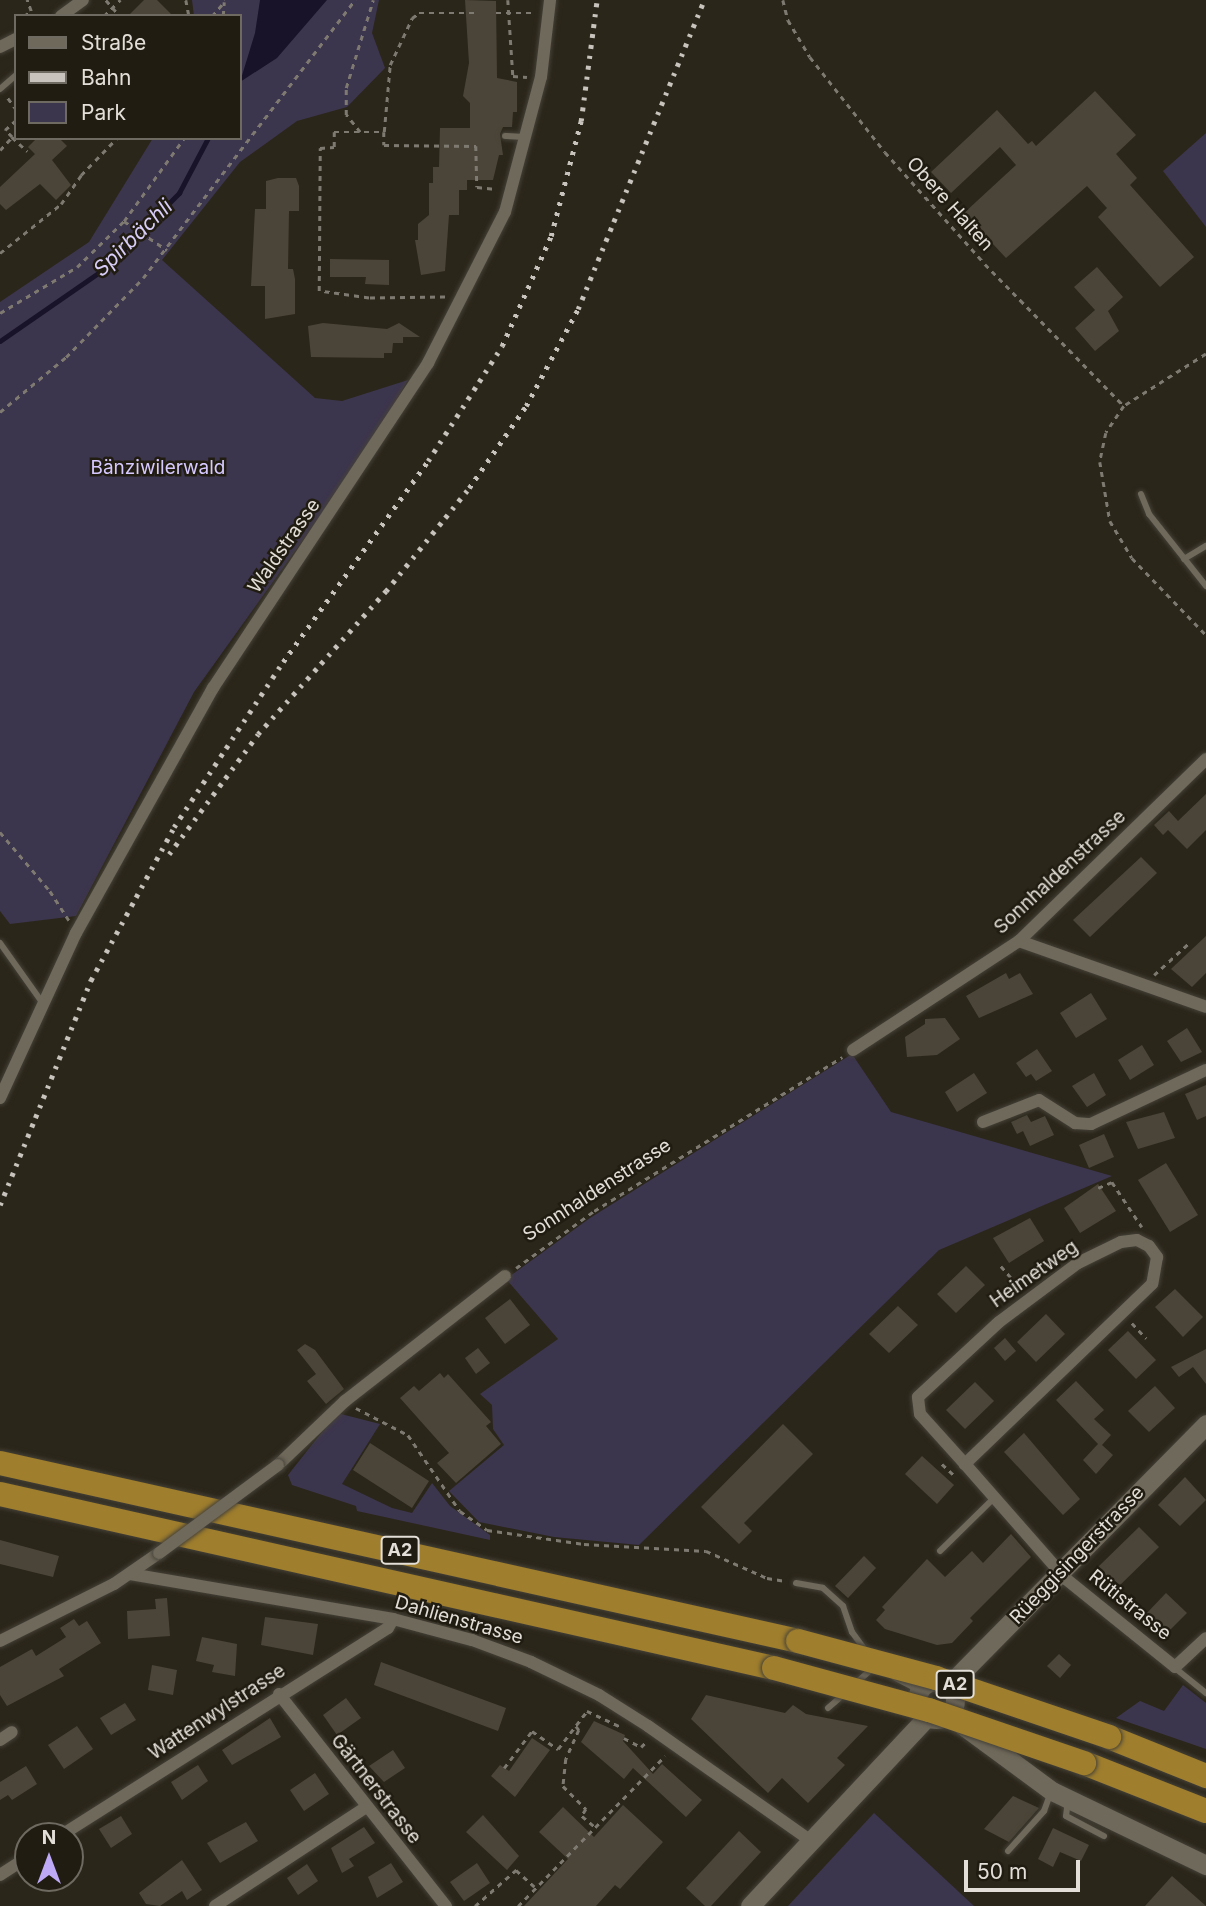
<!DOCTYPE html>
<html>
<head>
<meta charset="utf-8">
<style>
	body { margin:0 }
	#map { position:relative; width:1206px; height:1906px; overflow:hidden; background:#2b261a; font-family:Inter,sans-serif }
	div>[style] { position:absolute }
	.green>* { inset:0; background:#3c354e }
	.water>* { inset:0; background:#191329 }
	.stream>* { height:4.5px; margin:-2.25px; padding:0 2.25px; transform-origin:2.25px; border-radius:2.25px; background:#191329 }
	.building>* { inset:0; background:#4b4539 }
	.path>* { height:2.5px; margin-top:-1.25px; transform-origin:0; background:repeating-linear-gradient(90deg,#7f7a71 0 5px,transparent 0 10px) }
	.roads { filter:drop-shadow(0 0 2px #454138) drop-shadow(0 0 2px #454138) }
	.lane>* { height:6px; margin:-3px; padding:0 3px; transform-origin:3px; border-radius:3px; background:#6f695b }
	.street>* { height:12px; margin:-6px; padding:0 6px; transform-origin:6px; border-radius:6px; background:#6f695b }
	.secondary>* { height:19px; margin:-9.5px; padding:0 9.5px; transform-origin:9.5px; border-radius:9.5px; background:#6f695b }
	.secondary>.ring { margin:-9.5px; padding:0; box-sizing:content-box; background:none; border:19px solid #6f695b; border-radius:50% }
	.highway>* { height:24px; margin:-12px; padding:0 12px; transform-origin:12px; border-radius:12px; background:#9f7e2d }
	.rail>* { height:4.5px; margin-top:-2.25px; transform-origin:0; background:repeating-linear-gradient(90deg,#c8c3bc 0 3.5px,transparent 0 10.5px) }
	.bridges { filter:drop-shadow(0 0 2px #454138) drop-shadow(0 0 2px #454138) }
	.street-bridge>* { height:12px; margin:-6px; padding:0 6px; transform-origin:6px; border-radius:6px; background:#6f695b }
	.highway-bridge>* { height:24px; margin:-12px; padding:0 12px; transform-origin:12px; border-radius:12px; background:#9f7e2d }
	span { translate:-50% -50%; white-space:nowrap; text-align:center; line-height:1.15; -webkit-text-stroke:5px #211c11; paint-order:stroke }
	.shield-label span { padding:2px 5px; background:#211c11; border:2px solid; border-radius:5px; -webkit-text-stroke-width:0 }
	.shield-label { font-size:18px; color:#e3dfd8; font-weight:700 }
	.street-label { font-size:19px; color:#e3dfd8 }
	.park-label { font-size:19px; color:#d6c9ff }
	.water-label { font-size:21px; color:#d7cdf8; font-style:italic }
	.legend { position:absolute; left:14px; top:14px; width:228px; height:126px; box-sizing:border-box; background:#211c11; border:2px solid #6f6a61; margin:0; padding:9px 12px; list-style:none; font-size:21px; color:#e3dfd8 }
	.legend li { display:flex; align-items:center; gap:14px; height:35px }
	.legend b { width:35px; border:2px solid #6f6a61 }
	.north { position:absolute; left:14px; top:1822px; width:70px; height:70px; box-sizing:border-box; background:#211c11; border:2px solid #6f6a61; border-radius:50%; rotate:0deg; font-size:19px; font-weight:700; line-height:28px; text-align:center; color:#e3dfd8 }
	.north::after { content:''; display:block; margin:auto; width:24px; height:32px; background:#bda9f5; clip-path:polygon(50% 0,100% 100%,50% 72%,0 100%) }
	.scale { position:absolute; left:964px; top:1860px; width:116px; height:32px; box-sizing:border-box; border:4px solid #e3dfd8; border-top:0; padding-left:9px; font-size:21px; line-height:24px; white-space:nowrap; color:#e3dfd8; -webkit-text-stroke:5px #211c11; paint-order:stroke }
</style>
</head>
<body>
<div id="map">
	<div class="green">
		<i style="clip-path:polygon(192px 0,379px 0,372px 33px,385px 68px,347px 107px,297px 121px,240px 162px,162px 260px,315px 398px,342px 401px,408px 380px,369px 448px,194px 692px,76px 916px,10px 924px,0 911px,0 302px,89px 242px,153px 138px,240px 138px,240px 16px,194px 16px)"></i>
		<i style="clip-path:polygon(1206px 133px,1206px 227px,1163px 171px)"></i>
		<i style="clip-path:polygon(852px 1054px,891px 1112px,1112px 1176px,939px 1250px,639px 1545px,554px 1537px,479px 1522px,449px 1491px,504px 1445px,493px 1429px,492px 1405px,480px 1394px,558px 1339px,506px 1279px,590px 1218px)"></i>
		<i style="clip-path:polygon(337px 1413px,380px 1424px,342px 1484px,392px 1508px,412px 1513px,432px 1483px,450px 1506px,490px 1535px,490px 1540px,357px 1511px,356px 1506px,292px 1485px,288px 1475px)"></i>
		<i style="clip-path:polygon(1183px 1685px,1206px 1703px,1206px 1749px,1116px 1718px,1140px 1701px,1164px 1711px)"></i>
		<i style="clip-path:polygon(874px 1813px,974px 1906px,788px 1906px)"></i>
	</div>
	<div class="water">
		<i style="clip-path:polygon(260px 0,327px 0,277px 58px,240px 82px,255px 33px)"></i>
	</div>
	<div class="stream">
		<i style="left:0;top:341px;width:126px;rotate:-34.7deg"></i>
		<i style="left:104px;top:269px;width:107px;rotate:-45.4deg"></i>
		<i style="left:179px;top:193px;width:62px;rotate:-62.2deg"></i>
	</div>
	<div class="building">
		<i style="clip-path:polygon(144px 0,157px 0,173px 16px,128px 16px)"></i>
		<i style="clip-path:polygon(465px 0,496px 1px,497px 78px,517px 82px,517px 112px,513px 112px,512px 127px,503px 127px,500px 134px,503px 155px,499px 155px,493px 180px,467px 180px,467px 190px,459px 190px,459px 215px,449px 215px,445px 271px,421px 275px,415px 240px,418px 240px,418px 224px,429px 215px,429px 183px,433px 183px,433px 167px,439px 167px,440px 128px,470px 128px,470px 103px,463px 96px,469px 63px)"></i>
		<i style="clip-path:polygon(1095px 91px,1136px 135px,1116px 154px,1137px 178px,1130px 185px,1194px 257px,1160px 287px,1098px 217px,1107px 208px,1087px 186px,1006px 258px,964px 213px,1016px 165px,1000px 147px,951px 193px,931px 172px,997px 110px,1028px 144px,1032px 141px,1036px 146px)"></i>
		<i style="clip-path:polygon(37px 138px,59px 138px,67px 146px,52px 160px,71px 185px,56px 200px,40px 184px,6px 210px,0 204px,0 187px,35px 154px,28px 147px)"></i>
		<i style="clip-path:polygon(278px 178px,296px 178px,299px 186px,299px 211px,289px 211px,288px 269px,293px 269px,295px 279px,295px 314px,265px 319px,265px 286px,251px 286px,255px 209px,266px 209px,266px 181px)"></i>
		<i style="clip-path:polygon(330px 259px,389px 260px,389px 285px,365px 284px,366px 277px,330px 277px)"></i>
		<i style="clip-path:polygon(1097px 267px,1123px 297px,1108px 311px,1119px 331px,1095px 351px,1075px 328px,1095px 310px,1074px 287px)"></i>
		<i style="clip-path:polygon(323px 323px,387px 329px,399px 323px,420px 337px,403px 337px,403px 343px,393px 343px,392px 353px,384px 353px,384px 358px,311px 357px,308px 326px)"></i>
		<i style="clip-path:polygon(1206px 794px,1206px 830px,1187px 849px,1168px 830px,1163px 835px,1154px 825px,1169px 811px,1178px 821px)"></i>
		<i style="clip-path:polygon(1141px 857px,1157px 873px,1090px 937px,1073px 920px)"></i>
		<i style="clip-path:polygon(1206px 936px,1206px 973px,1192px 987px,1171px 969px)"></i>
		<i style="clip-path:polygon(1006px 973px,1009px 979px,1020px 973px,1033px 994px,979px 1018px,966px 996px)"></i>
		<i style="clip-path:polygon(1091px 993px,1107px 1019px,1076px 1038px,1060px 1013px)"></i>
		<i style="clip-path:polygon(945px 1018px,960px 1039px,937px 1055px,907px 1057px,905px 1037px,925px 1024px,925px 1019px)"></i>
		<i style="clip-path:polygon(1187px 1028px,1202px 1052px,1181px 1062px,1167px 1041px)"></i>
		<i style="clip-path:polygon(1142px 1045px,1154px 1065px,1130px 1080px,1118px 1060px)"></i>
		<i style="clip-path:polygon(1037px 1049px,1052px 1071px,1036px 1081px,1031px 1074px,1026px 1077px,1016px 1063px)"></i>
		<i style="clip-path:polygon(974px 1073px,987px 1093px,957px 1112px,945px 1092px)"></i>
		<i style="clip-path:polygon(1094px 1073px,1106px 1095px,1087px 1107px,1072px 1086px)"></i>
		<i style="clip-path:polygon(1206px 1085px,1206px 1116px,1197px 1120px,1185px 1094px)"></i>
		<i style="clip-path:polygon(1164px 1112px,1175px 1138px,1138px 1149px,1126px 1122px)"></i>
		<i style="clip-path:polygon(1027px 1115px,1031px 1122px,1045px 1116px,1054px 1135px,1030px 1146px,1023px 1131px,1017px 1134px,1011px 1122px)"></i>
		<i style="clip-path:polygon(1104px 1134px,1114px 1157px,1089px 1168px,1079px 1145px)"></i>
		<i style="clip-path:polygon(1166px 1163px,1198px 1215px,1170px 1232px,1138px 1180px)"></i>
		<i style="clip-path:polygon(1098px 1184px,1116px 1211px,1080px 1233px,1064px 1208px)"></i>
		<i style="clip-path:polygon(1030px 1218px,1044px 1241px,1009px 1263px,993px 1238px)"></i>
		<i style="clip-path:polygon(966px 1266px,985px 1285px,956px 1313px,937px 1294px)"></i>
		<i style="clip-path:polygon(1175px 1289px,1203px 1317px,1183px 1337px,1155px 1307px)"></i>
		<i style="clip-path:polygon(510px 1299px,530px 1325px,505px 1344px,485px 1318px)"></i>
		<i style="clip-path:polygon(898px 1306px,918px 1325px,889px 1353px,869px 1334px)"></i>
		<i style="clip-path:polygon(1046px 1314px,1065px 1334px,1036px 1362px,1017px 1342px)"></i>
		<i style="clip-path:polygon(1128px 1331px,1156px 1360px,1136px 1379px,1108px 1350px)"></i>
		<i style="clip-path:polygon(1005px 1338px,1016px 1351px,1005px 1361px,994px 1348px)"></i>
		<i style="clip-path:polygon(305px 1344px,315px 1350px,344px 1389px,326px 1404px,307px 1381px,316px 1374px,297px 1350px)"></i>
		<i style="clip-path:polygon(478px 1348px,490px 1363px,476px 1374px,465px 1358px)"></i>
		<i style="clip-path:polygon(1206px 1349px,1206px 1384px,1193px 1367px,1179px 1377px,1171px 1367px)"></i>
		<i style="clip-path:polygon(440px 1373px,444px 1378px,448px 1374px,491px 1422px,486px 1426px,501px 1444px,456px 1483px,437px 1463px,449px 1453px,400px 1398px,414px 1386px,419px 1391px)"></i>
		<i style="clip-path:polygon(1076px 1381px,1104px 1410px,1094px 1419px,1111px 1435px,1102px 1445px,1113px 1455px,1096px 1474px,1083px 1460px,1098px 1444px,1056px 1400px)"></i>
		<i style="clip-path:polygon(975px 1382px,994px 1401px,965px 1429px,946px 1410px)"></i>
		<i style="clip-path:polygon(1155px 1386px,1175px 1408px,1149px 1432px,1128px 1411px)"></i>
		<i style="clip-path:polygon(783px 1424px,813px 1454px,744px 1523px,752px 1531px,739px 1544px,701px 1507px)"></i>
		<i style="clip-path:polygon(1024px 1433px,1080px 1499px,1063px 1515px,1004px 1452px)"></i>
		<i style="clip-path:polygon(370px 1443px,429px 1481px,412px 1508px,353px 1470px)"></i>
		<i style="clip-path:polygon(922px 1456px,954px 1485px,937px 1504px,905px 1474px)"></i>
		<i style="clip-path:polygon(1185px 1477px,1206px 1500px,1180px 1526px,1158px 1505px)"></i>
		<i style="clip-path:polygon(1139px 1527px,1159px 1547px,1117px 1588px,1098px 1567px)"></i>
		<i style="clip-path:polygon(1011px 1534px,1031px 1557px,970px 1618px,973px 1621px,952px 1643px,937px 1645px,885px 1629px,876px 1620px,885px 1610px,882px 1607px,927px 1559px,945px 1577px,972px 1551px,983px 1563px)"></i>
		<i style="clip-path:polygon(0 1540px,59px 1556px,53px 1577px,0 1564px)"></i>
		<i style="clip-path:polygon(864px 1556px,876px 1568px,848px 1598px,835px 1586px)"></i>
		<i style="clip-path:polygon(1166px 1593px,1187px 1613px,1165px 1635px,1145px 1615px)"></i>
		<i style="clip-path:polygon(167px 1598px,170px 1636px,128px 1639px,127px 1611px,156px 1609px,155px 1599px)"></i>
		<i style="clip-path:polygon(265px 1617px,318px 1624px,313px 1655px,261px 1645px)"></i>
		<i style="clip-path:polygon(74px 1619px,79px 1626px,87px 1621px,101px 1643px,59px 1669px,64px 1676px,7px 1706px,0 1695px,0 1667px,32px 1649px,36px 1656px,60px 1641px,66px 1637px,60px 1628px)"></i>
		<i style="clip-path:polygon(202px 1637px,237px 1644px,235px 1676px,212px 1672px,214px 1665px,196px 1661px)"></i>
		<i style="clip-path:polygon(1059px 1654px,1071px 1665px,1060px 1678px,1047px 1666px)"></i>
		<i style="clip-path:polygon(381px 1662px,506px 1708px,498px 1731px,374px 1685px)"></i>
		<i style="clip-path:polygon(152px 1665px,177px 1670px,173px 1695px,148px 1690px)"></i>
		<i style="clip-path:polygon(706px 1695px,785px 1713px,793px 1705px,806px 1714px,868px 1726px,837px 1758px,845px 1765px,808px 1803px,782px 1778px,768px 1793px,691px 1719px)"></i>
		<i style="clip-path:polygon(346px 1698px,361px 1718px,337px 1735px,323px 1715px)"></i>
		<i style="clip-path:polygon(125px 1703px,136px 1720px,111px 1735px,100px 1718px)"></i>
		<i style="clip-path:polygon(270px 1718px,281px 1737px,232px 1765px,222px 1750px)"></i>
		<i style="clip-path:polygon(594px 1721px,625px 1735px,623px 1741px,653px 1774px,662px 1764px,702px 1800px,686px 1817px,633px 1768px,624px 1779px,581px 1742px)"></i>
		<i style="clip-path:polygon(77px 1726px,93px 1749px,64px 1769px,48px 1745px)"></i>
		<i style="clip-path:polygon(532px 1738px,550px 1750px,515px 1797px,491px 1776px,500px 1765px,509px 1771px)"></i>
		<i style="clip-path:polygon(393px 1750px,405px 1768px,384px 1782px,369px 1766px)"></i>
		<i style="clip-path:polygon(198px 1765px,208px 1781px,182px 1800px,171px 1782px)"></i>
		<i style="clip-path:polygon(26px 1766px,37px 1784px,12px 1800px,8px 1795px,0 1800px,0 1782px)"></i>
		<i style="clip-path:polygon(315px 1773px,329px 1794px,304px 1811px,290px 1790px)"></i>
		<i style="clip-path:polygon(1013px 1796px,1039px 1808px,1009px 1842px,984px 1829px)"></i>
		<i style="clip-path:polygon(623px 1805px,663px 1842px,620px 1889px,615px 1885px,596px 1906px,524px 1906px,568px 1859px,539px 1832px,563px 1807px,594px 1837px)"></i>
		<i style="clip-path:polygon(483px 1815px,519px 1856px,507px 1870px,466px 1832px)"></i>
		<i style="clip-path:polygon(121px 1816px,132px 1834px,111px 1848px,99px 1829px)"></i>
		<i style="clip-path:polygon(246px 1822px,258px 1841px,220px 1863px,207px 1843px)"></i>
		<i style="clip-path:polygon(364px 1827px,375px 1843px,349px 1859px,354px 1866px,342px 1873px,331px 1848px)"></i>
		<i style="clip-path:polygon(1053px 1828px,1089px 1845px,1081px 1861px,1060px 1852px,1053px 1867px,1038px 1859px)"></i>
		<i style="clip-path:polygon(739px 1831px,761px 1852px,711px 1906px,705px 1906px,686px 1888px)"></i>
		<i style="clip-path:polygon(182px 1860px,202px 1890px,187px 1900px,182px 1891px,160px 1906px,146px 1904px,139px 1893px)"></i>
		<i style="clip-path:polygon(391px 1863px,403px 1882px,377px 1898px,368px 1877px)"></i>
		<i style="clip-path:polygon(477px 1863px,490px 1883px,464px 1901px,450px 1882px)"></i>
		<i style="clip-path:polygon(307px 1864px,318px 1881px,298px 1895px,287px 1878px)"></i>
		<i style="clip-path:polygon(1172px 1876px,1206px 1906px,1145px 1906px)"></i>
	</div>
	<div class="path">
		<i style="left:106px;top:0;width:21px;rotate:49deg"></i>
		<i style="left:186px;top:0;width:16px;rotate:79deg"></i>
		<i style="left:508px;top:0;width:76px;rotate:86.2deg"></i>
		<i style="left:513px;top:76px;width:14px;rotate:4deg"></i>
		<i style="left:783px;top:0;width:21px;rotate:76deg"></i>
		<i style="left:788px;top:20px;width:43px;rotate:59.3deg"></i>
		<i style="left:810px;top:57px;width:121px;rotate:51.7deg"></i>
		<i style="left:885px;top:152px;width:150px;rotate:48.2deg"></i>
		<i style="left:985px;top:264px;width:199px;rotate:45.6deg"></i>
		<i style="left:496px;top:13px;width:39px"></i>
		<i style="left:24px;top:16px;width:9px;rotate:-36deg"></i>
		<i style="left:31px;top:11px;width:12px;rotate:-110deg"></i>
		<i style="left:104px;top:16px;width:23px;rotate:-45deg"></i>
		<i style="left:212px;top:16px;width:20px;rotate:-49deg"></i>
		<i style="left:223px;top:16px;width:14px;rotate:-86deg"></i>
		<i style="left:8px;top:98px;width:14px;rotate:54deg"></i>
		<i style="left:360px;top:132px;width:22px;rotate:-129deg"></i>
		<i style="left:346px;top:115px;width:27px;rotate:-90deg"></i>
		<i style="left:346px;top:88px;width:92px;rotate:-72.9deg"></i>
		<i style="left:384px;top:132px;width:67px;rotate:-84.9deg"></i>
		<i style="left:390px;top:65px;width:52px;rotate:-64.9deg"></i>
		<i style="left:412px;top:18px;width:9px;rotate:-36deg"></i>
		<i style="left:419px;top:13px;width:55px"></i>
		<i style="left:12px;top:137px;width:21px;rotate:43deg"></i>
		<i style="left:0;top:150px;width:18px;rotate:-47deg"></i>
		<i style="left:12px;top:137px;width:10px;rotate:-135deg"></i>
		<i style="left:5px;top:130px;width:15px;rotate:-42deg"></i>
		<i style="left:124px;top:221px;width:52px;rotate:34deg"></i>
		<i style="left:0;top:253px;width:78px;rotate:-38.8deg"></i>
		<i style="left:61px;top:204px;width:35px;rotate:-55deg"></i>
		<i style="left:81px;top:175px;width:52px;rotate:-45.8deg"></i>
		<i style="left:445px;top:297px;width:76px;rotate:179.2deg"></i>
		<i style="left:369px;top:298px;width:50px;rotate:-172deg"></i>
		<i style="left:319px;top:291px;width:143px;rotate:-89.6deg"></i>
		<i style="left:320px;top:148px;width:14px;rotate:-4deg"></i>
		<i style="left:334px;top:147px;width:15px;rotate:-90deg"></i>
		<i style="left:334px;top:132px;width:50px"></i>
		<i style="left:384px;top:132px;width:13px;rotate:90deg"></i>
		<i style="left:384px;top:145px;width:92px;rotate:0.6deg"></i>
		<i style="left:476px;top:146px;width:41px;rotate:88.6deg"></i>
		<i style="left:477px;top:187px;width:19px;rotate:6deg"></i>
		<i style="left:0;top:313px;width:90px;rotate:-30.9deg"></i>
		<i style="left:77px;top:267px;width:66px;rotate:-44.4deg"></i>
		<i style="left:124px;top:221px;width:102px;rotate:-54.1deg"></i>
		<i style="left:1206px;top:354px;width:97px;rotate:147.6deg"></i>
		<i style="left:1124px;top:406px;width:32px;rotate:124deg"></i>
		<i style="left:1106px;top:433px;width:30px;rotate:102deg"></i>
		<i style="left:1100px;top:462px;width:60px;rotate:80.4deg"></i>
		<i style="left:1110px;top:521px;width:43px;rotate:59.3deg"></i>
		<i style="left:1132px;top:558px;width:107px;rotate:46.1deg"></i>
		<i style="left:0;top:412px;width:86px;rotate:-39.8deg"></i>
		<i style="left:66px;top:357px;width:110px;rotate:-45.7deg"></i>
		<i style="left:143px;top:278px;width:350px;rotate:-52.7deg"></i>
		<i style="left:0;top:832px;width:77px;rotate:49.7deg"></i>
		<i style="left:50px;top:891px;width:35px;rotate:57deg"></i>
		<i style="left:1154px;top:975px;width:46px;rotate:-42.4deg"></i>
		<i style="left:1098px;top:1188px;width:15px;rotate:-23deg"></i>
		<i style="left:1112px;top:1182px;width:54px;rotate:56.3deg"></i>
		<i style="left:1001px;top:1266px;width:32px;rotate:49deg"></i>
		<i style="left:516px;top:1268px;width:97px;rotate:-36.2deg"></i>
		<i style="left:594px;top:1211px;width:292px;rotate:-31.8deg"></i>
		<i style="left:1132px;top:1323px;width:21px;rotate:47deg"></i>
		<i style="left:356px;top:1408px;width:59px;rotate:27.4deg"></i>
		<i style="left:408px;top:1435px;width:92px;rotate:55.6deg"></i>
		<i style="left:460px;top:1511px;width:33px;rotate:35deg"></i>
		<i style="left:487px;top:1530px;width:98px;rotate:8.2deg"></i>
		<i style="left:584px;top:1544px;width:122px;rotate:3.3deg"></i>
		<i style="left:706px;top:1551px;width:67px;rotate:23.9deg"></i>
		<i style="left:767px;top:1578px;width:19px;rotate:9deg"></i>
		<i style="left:942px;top:1464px;width:18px;rotate:43deg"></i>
		<i style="left:576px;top:1726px;width:5px;rotate:53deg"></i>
		<i style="left:579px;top:1730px;width:32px;rotate:114deg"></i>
		<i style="left:566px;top:1759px;width:27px;rotate:96deg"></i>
		<i style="left:563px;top:1786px;width:33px;rotate:45deg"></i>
		<i style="left:586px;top:1809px;width:8px;rotate:120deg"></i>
		<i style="left:582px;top:1816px;width:17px;rotate:40deg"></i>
		<i style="left:624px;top:1738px;width:19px;rotate:28deg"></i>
		<i style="left:641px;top:1747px;width:8px;rotate:-45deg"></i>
		<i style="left:504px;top:1768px;width:46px;rotate:-52.9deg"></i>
		<i style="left:532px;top:1731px;width:32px;rotate:35deg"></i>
		<i style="left:558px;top:1749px;width:48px;rotate:-52.7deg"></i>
		<i style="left:587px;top:1711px;width:38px;rotate:25deg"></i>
		<i style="left:475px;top:1906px;width:55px;rotate:-41.3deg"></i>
		<i style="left:516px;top:1870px;width:25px;rotate:42deg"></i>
		<i style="left:518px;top:1906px;width:210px;rotate:-45.6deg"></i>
	</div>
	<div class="roads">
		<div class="lane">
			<i style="left:0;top:89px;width:21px;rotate:-41deg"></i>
			<i style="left:505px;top:136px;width:21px;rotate:3deg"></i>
			<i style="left:1141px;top:494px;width:22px;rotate:68deg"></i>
			<i style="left:1149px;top:514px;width:92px;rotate:51.6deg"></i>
			<i style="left:1184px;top:559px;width:26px;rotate:-31deg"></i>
			<i style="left:0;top:943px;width:72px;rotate:54.6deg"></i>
			<i style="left:940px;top:1551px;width:77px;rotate:-44.5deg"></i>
			<i style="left:796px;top:1583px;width:27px;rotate:10deg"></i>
			<i style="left:823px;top:1588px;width:27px;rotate:42deg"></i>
			<i style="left:843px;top:1606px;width:28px;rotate:71deg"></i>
			<i style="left:852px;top:1632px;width:24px;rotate:54deg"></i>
			<i style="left:1175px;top:1668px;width:40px;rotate:39deg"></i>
			<i style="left:894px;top:1677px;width:30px;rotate:28deg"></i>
			<i style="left:855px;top:1684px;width:24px;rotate:-42deg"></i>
			<i style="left:828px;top:1708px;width:21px;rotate:-41deg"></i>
			<i style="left:1068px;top:1800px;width:16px;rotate:97deg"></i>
			<i style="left:1066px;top:1816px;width:43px;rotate:27.8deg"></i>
			<i style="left:1008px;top:1851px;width:54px;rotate:-48deg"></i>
			<i style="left:1044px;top:1811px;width:20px;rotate:-70deg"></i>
		</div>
		<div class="street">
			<i style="left:61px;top:16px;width:27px;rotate:-36deg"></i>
			<i style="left:0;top:47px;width:18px;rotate:-27deg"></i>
			<i style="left:1019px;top:941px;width:198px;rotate:19.4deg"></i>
			<i style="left:853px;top:1050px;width:199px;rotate:-33.3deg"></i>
			<i style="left:1019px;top:941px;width:261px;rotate:-44.2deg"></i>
			<i style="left:0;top:1098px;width:182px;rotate:-65.3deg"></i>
			<i style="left:76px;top:933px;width:281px;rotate:-60.8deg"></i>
			<i style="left:213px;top:688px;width:390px;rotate:-56.5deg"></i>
			<i style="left:428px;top:363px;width:169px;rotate:-63deg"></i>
			<i style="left:505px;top:212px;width:140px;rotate:-75.1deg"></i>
			<i style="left:541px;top:77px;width:78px;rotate:-83.3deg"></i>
			<i style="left:983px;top:1122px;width:60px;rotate:-21.4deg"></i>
			<i style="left:1039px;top:1100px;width:43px;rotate:32.6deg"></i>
			<i style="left:1075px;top:1123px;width:16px;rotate:4deg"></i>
			<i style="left:1091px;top:1124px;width:127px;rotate:-25.2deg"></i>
			<i style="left:965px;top:1464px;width:67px;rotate:-132deg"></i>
			<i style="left:920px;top:1414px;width:17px;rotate:-97deg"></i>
			<i style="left:918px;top:1397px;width:110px;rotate:-42.8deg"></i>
			<i style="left:999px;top:1322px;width:99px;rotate:-36.8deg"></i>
			<i style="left:1078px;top:1263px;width:48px;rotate:-26deg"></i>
			<i style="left:1121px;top:1242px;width:16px;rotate:-7deg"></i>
			<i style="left:1137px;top:1240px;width:13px;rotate:27deg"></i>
			<i style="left:1149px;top:1246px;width:14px;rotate:54deg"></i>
			<i style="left:1157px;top:1257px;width:27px;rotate:100deg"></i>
			<i style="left:1152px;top:1284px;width:260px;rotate:136.1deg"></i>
			<i style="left:965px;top:1464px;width:153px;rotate:48.7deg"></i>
			<i style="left:1066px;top:1579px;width:140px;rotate:38.9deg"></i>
			<i style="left:1175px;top:1667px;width:42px;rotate:-43.1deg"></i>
			<i style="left:278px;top:1465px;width:93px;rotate:-43.7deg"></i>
			<i style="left:345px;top:1401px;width:203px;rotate:-38deg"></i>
			<i style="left:130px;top:1574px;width:267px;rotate:9.7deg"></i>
			<i style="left:393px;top:1619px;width:82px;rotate:14.9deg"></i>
			<i style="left:472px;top:1640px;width:63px;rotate:20.4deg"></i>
			<i style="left:531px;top:1662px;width:76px;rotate:25.9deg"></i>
			<i style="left:599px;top:1695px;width:58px;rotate:32.3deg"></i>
			<i style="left:648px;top:1726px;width:199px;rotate:35.2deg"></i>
			<i style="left:0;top:1641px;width:127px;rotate:-26.6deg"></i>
			<i style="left:114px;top:1584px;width:55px;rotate:-34.6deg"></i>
			<i style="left:279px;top:1694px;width:270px;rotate:51.8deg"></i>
			<i style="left:0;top:1740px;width:14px;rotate:-34deg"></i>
			<i style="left:60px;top:1836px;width:388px;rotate:-32.4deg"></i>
			<i style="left:388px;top:1628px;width:10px;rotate:-61deg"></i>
			<i style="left:0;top:1875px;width:33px;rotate:-33deg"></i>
			<i style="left:215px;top:1906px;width:179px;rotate:-33.2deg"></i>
		</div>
		<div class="secondary">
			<i class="ring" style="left:917px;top:1681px;width:19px;height:19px"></i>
			<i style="left:948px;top:1686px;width:368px;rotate:-45.4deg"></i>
			<i style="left:961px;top:1724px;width:113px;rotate:36.4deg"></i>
			<i style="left:1052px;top:1791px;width:171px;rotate:25.7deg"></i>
			<i style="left:750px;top:1906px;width:259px;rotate:-46.9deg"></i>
		</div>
		<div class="highway">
			<i style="left:0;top:1463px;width:818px;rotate:12.57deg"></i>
			<i style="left:0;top:1494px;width:793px;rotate:12.67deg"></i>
			<i style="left:1109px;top:1737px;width:105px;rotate:21.9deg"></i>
			<i style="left:1084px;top:1763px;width:131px;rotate:21.5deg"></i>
		</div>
	</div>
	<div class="rail">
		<i style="left:169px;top:854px;width:149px;rotate:-53.4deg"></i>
		<i style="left:258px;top:734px;width:192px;rotate:-48.2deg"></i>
		<i style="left:386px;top:591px;width:132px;rotate:-51.1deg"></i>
		<i style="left:469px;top:488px;width:100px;rotate:-55.2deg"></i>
		<i style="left:526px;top:406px;width:110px;rotate:-61.8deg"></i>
		<i style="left:578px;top:309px;width:334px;rotate:-67.8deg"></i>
		<i style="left:0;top:1205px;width:243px;rotate:-68deg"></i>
		<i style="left:91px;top:980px;width:174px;rotate:-61.5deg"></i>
		<i style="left:174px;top:827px;width:198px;rotate:-56.6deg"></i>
		<i style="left:283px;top:662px;width:248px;rotate:-54.2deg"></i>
		<i style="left:428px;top:461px;width:137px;rotate:-57.2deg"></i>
		<i style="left:502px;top:346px;width:120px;rotate:-66deg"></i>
		<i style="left:551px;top:236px;width:119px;rotate:-75.4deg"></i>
		<i style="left:581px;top:121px;width:122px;rotate:-82.5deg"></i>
	</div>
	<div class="bridges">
		<div class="street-bridge">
			<i style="left:159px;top:1553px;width:148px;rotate:-36.5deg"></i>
		</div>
		<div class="highway-bridge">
			<i style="left:798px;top:1641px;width:143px;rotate:15deg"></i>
			<i style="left:936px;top:1678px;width:183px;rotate:18.8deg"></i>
			<i style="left:774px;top:1668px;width:161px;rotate:15.2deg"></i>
			<i style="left:929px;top:1710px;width:164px;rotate:18.9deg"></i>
		</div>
	</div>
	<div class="shield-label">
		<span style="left:400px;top:1550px">A2</span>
		<span style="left:955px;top:1684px">A2</span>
	</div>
	<div class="street-label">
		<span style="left:950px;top:204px;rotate:48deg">Obere Halten</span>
		<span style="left:284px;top:546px;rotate:-55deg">Waldstrasse</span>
		<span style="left:1060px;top:872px;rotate:-43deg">Sonnhaldenstrasse</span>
		<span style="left:597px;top:1190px;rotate:-33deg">Sonnhaldenstrasse</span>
		<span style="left:1034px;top:1274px;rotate:-35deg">Heimetweg</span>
		<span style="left:1077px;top:1555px;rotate:-46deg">Rüeggisingerstrasse</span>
		<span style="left:1130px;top:1605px;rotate:39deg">Rütistrasse</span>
		<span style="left:459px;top:1620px;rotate:16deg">Dahlienstrasse</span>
		<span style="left:217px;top:1712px;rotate:-33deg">Wattenwylstrasse</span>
		<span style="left:376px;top:1789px;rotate:52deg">Gärtnerstrasse</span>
	</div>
	<div class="park-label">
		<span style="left:158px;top:468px">Bänziwilerwald</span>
	</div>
	<div class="water-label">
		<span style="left:133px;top:238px;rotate:-44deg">Spirbächli</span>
	</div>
	<ul class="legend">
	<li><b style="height:9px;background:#6f695b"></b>Straße</li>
	<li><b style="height:9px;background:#c8c3bc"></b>Bahn</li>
	<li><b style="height:19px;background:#3c354e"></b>Park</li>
	</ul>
	<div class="north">N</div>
	<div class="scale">50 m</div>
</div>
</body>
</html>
